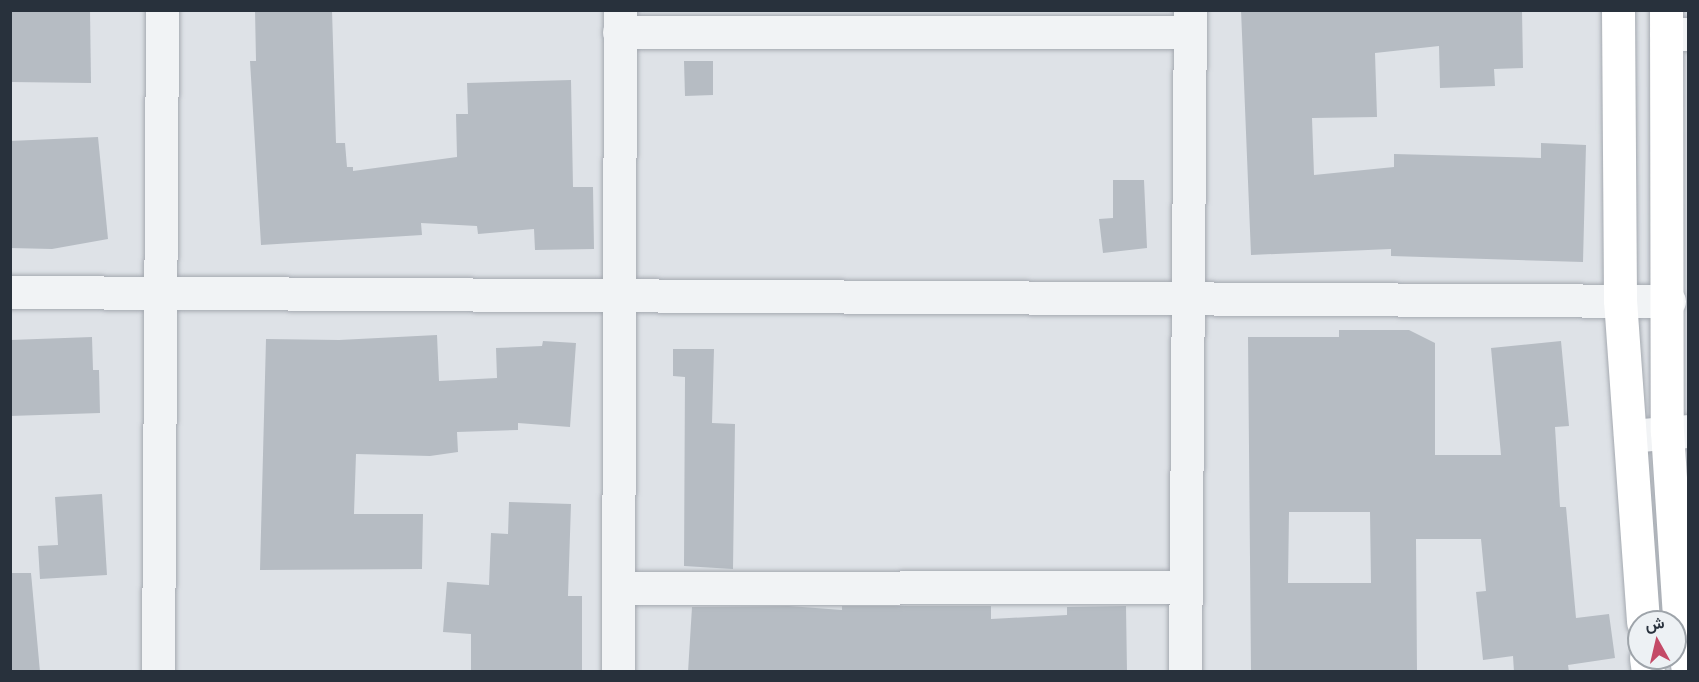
<!DOCTYPE html>
<html>
<head>
<meta charset="utf-8">
<style>
	body { margin:0 }
	#map { position:relative; width:1699px; height:682px; overflow:hidden; background:#dee2e7; font-family:Poppins,Vazirmatn,sans-serif }
	div>[style] { position:absolute }
	.building>* { inset:0; background:#b6bcc3 }
	.roads { filter:drop-shadow(0 0 2px #a4a9b0) drop-shadow(0 0 2px #a4a9b0) }
	.minor>* { height:33px; margin:-16.5px; padding:0 16.5px; transform-origin:16.5px; border-radius:16.5px; background:#f1f3f5 }
	.tertiary>* { height:33px; margin:-16.5px; padding:0 16.5px; transform-origin:16.5px; border-radius:16.5px; background:#f1f3f5 }
	.secondary>* { height:33px; margin:-16.5px; padding:0 16.5px; transform-origin:16.5px; border-radius:16.5px; background:#fff }
	span { translate:-50% -50%; white-space:nowrap; text-align:center; line-height:1.15; -webkit-text-stroke:4.5px #edf1f4; paint-order:stroke }
	.frame { position:absolute; inset:0; border:12px solid #28313c; pointer-events:none }
	.north { position:absolute; left:1627px; top:610px; width:60px; height:60px; box-sizing:border-box; background:#edf1f4; border:2px solid #9ea4aa; border-radius:50%; rotate:352deg; font-size:16px; font-weight:700; line-height:24px; text-align:center; color:#28313c }
	.north::after { content:''; display:block; margin:auto; width:21px; height:27px; background:#c44a67; clip-path:polygon(50% 0,100% 100%,50% 72%,0 100%) }
</style>
</head>
<body>
<div id="map">
	<div class="building">
		<i style="clip-path:polygon(10px 10px,90px 10px,91px 83px,10px 82px)"></i>
		<i style="clip-path:polygon(255px 10px,332px 10px,336px 143px,345px 143px,347px 167px,353px 167px,353px 171px,457px 157px,456px 114px,468px 114px,467px 83px,571px 80px,573px 187px,593px 187px,594px 249px,535px 250px,534px 229px,478px 234px,477px 226px,421px 223px,422px 235px,261px 245px,250px 61px,256px 61px)"></i>
		<i style="clip-path:polygon(1241px 10px,1522px 10px,1523px 68px,1494px 69px,1495px 86px,1440px 88px,1439px 46px,1375px 53px,1377px 117px,1312px 118px,1314px 175px,1394px 167px,1394px 154px,1541px 158px,1541px 143px,1586px 145px,1583px 262px,1391px 256px,1391px 249px,1251px 255px)"></i>
		<i style="clip-path:polygon(684px 61px,713px 61px,713px 95px,685px 96px)"></i>
		<i style="clip-path:polygon(98px 137px,108px 239px,52px 249px,10px 248px,10px 141px)"></i>
		<i style="clip-path:polygon(1113px 180px,1144px 180px,1147px 248px,1103px 253px,1099px 219px,1113px 218px)"></i>
		<i style="clip-path:polygon(evenodd,1339px 330px,1409px 330px,1435px 343px,1435px 455px,1501px 455px,1491px 348px,1561px 341px,1569px 426px,1555px 427px,1560px 507px,1566px 507px,1576px 618px,1609px 614px,1615px 658px,1568px 665px,1569px 672px,1514px 672px,1513px 656px,1483px 660px,1476px 592px,1486px 591px,1481px 539px,1416px 539px,1417px 672px,1251px 672px,1248px 337px,1339px 337px,1339px 330px,1289px 512px,1370px 512px,1371px 583px,1288px 583px,1289px 512px)"></i>
		<i style="clip-path:polygon(437px 335px,439px 381px,497px 378px,496px 348px,542px 346px,543px 341px,576px 343px,570px 427px,518px 423px,518px 430px,457px 432px,458px 452px,430px 456px,356px 454px,354px 514px,423px 514px,422px 569px,260px 570px,266px 339px,339px 340px)"></i>
		<i style="clip-path:polygon(92px 337px,93px 370px,99px 370px,100px 413px,10px 416px,10px 340px)"></i>
		<i style="clip-path:polygon(673px 349px,714px 349px,712px 423px,735px 424px,733px 569px,684px 566px,685px 377px,673px 376px)"></i>
		<i style="clip-path:polygon(102px 494px,107px 575px,40px 579px,38px 546px,58px 545px,55px 497px)"></i>
		<i style="clip-path:polygon(509px 502px,571px 504px,568px 596px,582px 596px,582px 672px,471px 672px,471px 634px,443px 632px,447px 582px,489px 585px,491px 533px,508px 534px)"></i>
		<i style="clip-path:polygon(10px 573px,31px 573px,40px 672px,10px 672px)"></i>
		<i style="clip-path:polygon(789px 606px,842px 610px,842px 606px,991px 606px,991px 619px,1067px 615px,1067px 607px,1126px 606px,1127px 672px,688px 672px,692px 607px)"></i>
	</div>
	<div class="roads">
		<div class="minor">
			<i style="left:619px;top:32px;width:571px"></i>
			<i style="left:1666px;top:34px;width:22px"></i>
			<i style="left:1630px;top:436px;width:58px;rotate:-4.9deg"></i>
			<i style="left:620px;top:588px;width:566px;rotate:-0.1deg"></i>
			<i style="left:618px;top:672px;width:662px;rotate:-89.83deg"></i>
			<i style="left:1185px;top:672px;width:662px;rotate:-89.57deg"></i>
		</div>
		<div class="tertiary">
			<i style="left:10px;top:292px;width:1659px;rotate:0.31deg"></i>
			<i style="left:158px;top:672px;width:662px;rotate:-89.65deg"></i>
		</div>
		<div class="secondary">
			<i style="left:1618px;top:10px;width:290px;rotate:89.6deg"></i>
			<i style="left:1620px;top:300px;width:323px;rotate:85.9deg"></i>
			<i style="left:1666px;top:10px;width:421px;rotate:89.9deg"></i>
			<i style="left:1667px;top:431px;width:186px;rotate:86.3deg"></i>
			<i style="left:1679px;top:617px;width:54px;rotate:80.4deg"></i>
			<i style="left:1646px;top:658px;width:14px;rotate:82deg"></i>
		</div>
	</div>
	<div class="frame"></div>
	<div class="north">ش</div>
</div>
</body>
</html>
